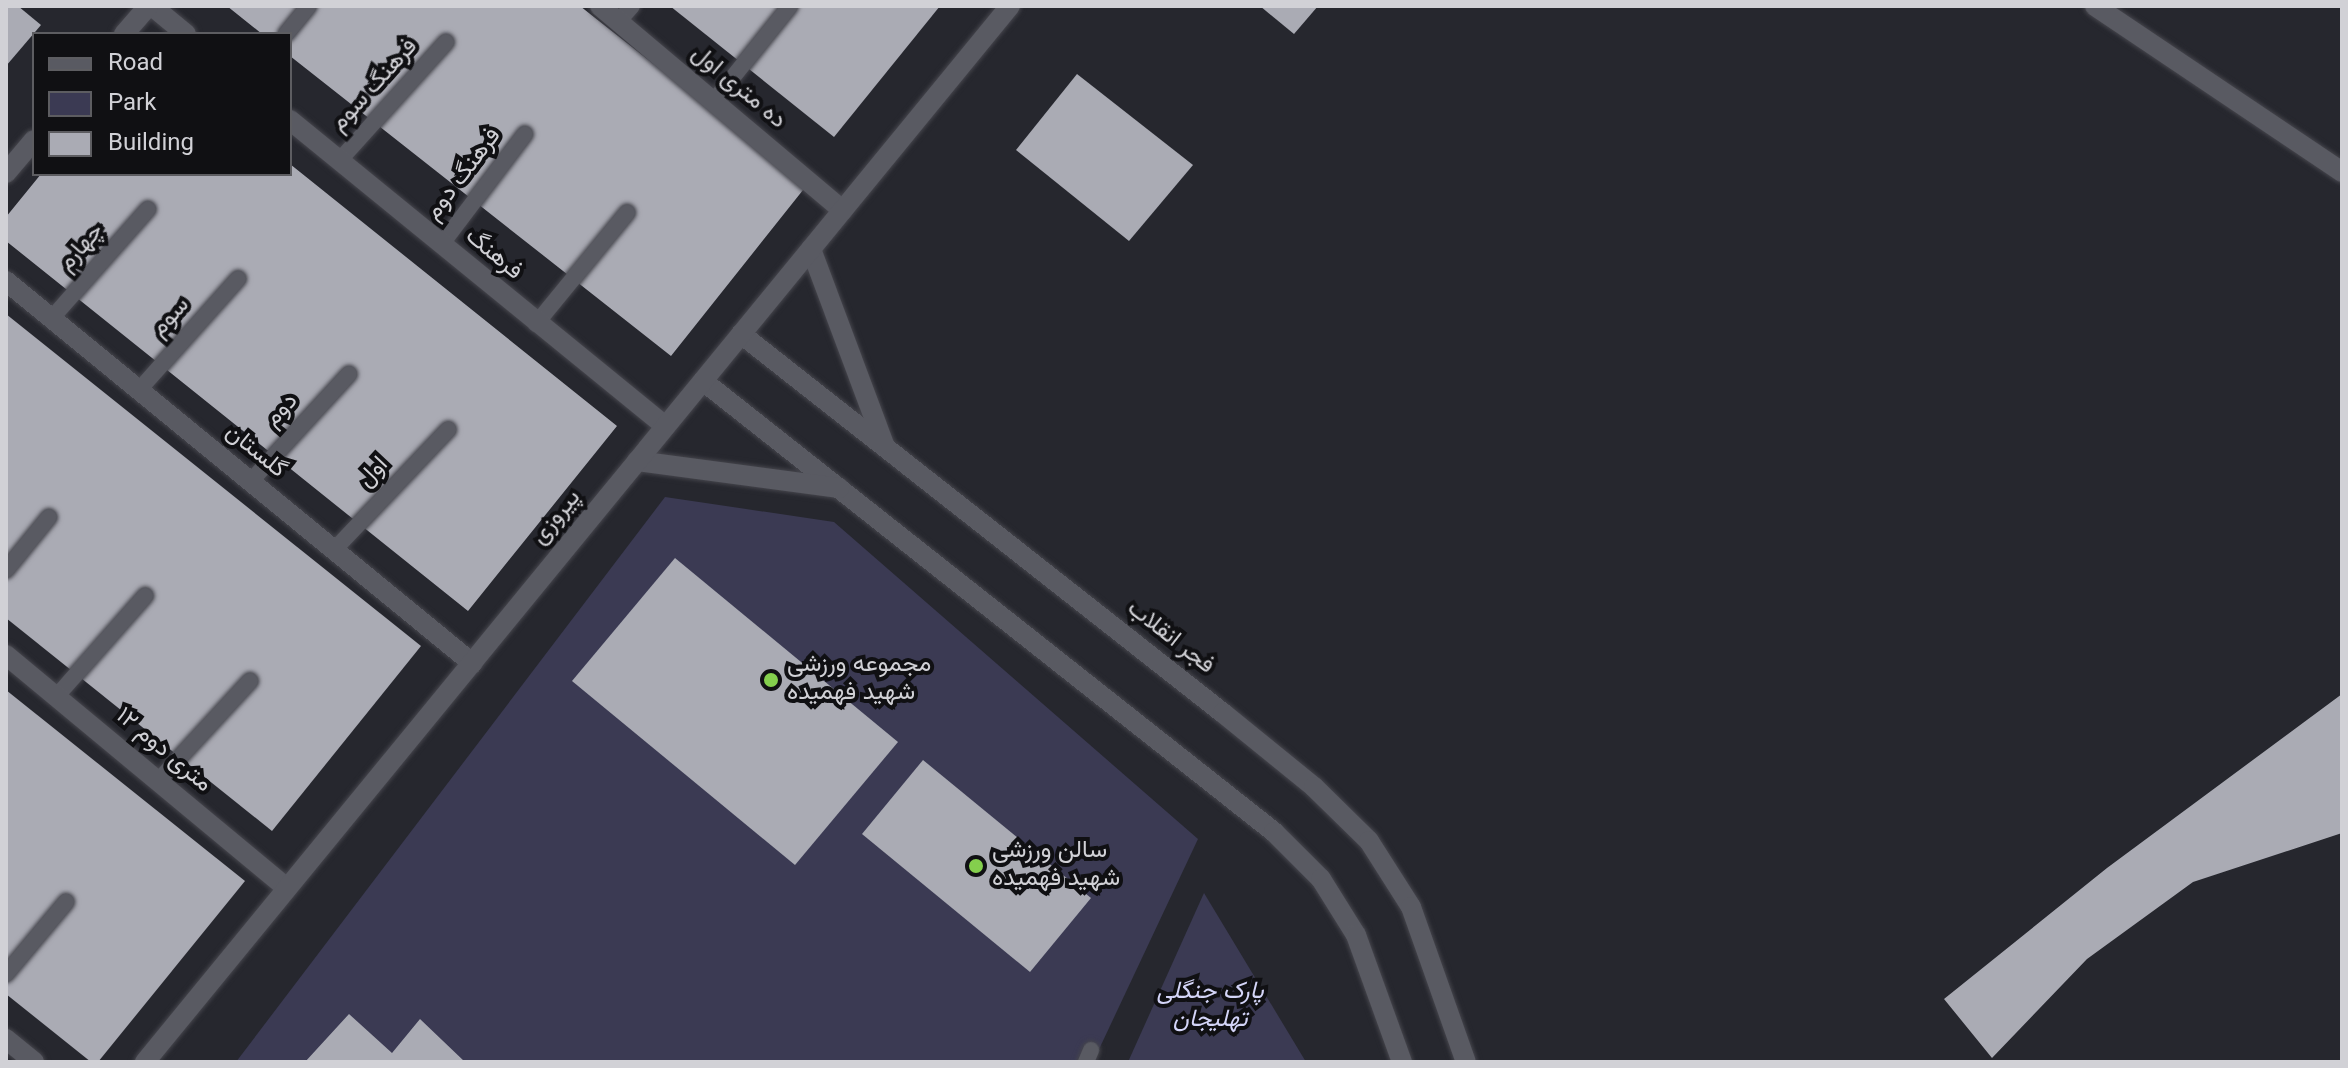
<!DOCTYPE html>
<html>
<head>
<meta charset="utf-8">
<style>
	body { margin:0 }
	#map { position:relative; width:2348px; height:1068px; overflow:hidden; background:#26272e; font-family:Georgia,Vazirmatn,serif }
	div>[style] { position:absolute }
	.green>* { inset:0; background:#3b3a53 }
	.building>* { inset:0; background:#aaabb4 }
	.roads { filter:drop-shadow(0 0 2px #45454c) drop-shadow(0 0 2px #45454c) }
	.service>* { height:16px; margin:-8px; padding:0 8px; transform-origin:8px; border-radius:8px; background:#595a62 }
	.minor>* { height:20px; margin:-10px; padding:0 10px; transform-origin:10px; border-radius:10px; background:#595a62 }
	.tertiary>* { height:20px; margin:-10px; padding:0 10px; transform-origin:10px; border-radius:10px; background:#595a62 }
	.dots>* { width:22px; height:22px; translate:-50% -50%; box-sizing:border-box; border:4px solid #101013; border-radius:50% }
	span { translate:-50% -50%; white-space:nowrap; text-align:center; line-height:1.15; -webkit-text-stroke:8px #101013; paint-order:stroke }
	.street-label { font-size:24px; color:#d1d1d6 }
	.poi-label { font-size:24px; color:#d1d1d6 }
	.left { translate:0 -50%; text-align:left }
	.park-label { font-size:24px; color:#d4d5f8; font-style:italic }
	.frame { position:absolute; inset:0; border:8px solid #d1d1d6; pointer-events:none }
	.legend { position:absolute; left:32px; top:32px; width:260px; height:144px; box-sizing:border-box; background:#101013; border:2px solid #5d5d61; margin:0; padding:10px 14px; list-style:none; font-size:24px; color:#d1d1d6 }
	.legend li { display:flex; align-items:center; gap:16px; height:40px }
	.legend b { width:40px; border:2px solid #5d5d61 }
</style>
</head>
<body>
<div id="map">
	<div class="green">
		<i style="clip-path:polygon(665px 497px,834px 522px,1198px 839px,1093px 1062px,236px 1062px)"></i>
		<i style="clip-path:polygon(1204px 893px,1306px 1062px,1128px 1062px)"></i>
	</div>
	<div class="building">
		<i style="clip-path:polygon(6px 6px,18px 6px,41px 25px,6px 66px)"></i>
		<i style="clip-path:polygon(227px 6px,580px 6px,807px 185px,671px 356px,290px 56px,290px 34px,262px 34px)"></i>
		<i style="clip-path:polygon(670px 6px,940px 6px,834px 137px)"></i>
		<i style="clip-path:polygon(1260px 6px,1318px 6px,1294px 34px)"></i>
		<i style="clip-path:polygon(1077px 74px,1193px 165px,1129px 241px,1016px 150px)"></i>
		<i style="clip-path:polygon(290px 164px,617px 426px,468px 611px,6px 241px,6px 217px,41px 174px,290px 174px)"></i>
		<i style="clip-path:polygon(6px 314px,421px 646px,272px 831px,6px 618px)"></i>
		<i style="clip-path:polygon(675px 558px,898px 742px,795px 865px,572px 681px)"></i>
		<i style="clip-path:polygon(6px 690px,245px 881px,98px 1062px,91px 1062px,6px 994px)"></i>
		<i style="clip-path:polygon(2342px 694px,2342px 833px,2193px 882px,2087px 959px,1992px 1058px,1944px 999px,2107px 868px)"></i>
		<i style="clip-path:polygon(923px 760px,1091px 898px,1030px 972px,862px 834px)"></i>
		<i style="clip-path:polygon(349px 1014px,392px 1053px,420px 1019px,465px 1062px,305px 1062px)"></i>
	</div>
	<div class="roads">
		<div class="service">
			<i style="left:618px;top:22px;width:21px;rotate:-49deg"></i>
			<i style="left:286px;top:34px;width:36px;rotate:-51deg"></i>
			<i style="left:713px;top:102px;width:123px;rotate:-51.3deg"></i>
			<i style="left:339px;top:161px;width:160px;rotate:-48deg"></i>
			<i style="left:441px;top:245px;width:139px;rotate:-52.9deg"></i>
			<i style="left:52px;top:318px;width:145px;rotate:-48.6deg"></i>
			<i style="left:536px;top:324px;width:144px;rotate:-50.7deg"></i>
			<i style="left:139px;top:390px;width:149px;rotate:-48.3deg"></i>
			<i style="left:251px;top:481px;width:145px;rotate:-47.5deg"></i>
			<i style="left:334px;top:550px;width:166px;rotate:-46.5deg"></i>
			<i style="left:6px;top:570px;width:68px;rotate:-50.9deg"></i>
			<i style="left:56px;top:697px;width:135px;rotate:-48.6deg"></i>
			<i style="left:158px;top:781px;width:136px;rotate:-47.4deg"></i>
			<i style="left:6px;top:974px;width:94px;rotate:-50.2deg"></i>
			<i style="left:1086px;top:1062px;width:13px;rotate:-67deg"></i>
		</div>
		<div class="minor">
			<i style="left:152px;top:6px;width:44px;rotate:39.5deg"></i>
			<i style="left:600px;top:6px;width:317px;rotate:40.1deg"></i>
			<i style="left:2095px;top:6px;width:298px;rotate:33.9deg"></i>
			<i style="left:124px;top:34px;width:37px;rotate:-49deg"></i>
			<i style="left:290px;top:120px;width:484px;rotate:39.2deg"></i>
			<i style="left:6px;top:173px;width:43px;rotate:-49.7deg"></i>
			<i style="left:6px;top:655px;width:365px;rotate:39.7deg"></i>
			<i style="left:6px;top:1039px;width:36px;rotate:39deg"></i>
		</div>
		<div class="tertiary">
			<i style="left:811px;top:249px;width:211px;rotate:69.5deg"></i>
			<i style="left:6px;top:281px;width:603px;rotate:39.34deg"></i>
			<i style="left:741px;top:334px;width:613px;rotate:38.18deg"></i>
			<i style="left:1223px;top:713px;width:117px;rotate:39.1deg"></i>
			<i style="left:1314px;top:787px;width:77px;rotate:44.5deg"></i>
			<i style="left:1369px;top:841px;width:78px;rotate:57.5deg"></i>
			<i style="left:1411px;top:907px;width:164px;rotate:70.5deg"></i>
			<i style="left:703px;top:381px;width:728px;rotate:38.3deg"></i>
			<i style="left:1274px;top:832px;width:66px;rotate:45deg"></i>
			<i style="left:1321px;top:879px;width:66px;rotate:58deg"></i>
			<i style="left:1356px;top:935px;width:135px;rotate:70.1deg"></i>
			<i style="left:637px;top:461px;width:204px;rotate:7.6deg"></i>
			<i style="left:145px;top:1062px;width:1365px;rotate:-50.68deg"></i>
		</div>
	</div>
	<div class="dots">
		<i style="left:771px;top:680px;background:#84cf4d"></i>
		<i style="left:976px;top:866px;background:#84cf4d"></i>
	</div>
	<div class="street-label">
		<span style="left:375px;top:86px;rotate:-48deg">فرهنگ سوم</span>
		<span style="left:738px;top:88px;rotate:40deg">ده متری اول</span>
		<span style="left:464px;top:175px;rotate:-53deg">فرهنگ دوم</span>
		<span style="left:82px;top:248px;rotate:-49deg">چهارم</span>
		<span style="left:493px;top:255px;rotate:40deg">فرهنگ</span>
		<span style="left:171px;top:318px;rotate:-48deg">سوم</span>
		<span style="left:282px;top:411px;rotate:-47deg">دوم</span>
		<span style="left:255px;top:452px;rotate:39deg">گلستان</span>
		<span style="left:374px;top:473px;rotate:-47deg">اول</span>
		<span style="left:557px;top:518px;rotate:-51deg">پیروزی</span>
		<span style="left:1170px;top:638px;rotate:38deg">فجر انقلاب</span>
		<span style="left:163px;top:751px;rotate:40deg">۱۲ متری دوم</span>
	</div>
	<div class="poi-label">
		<span class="left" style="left:787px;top:680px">مجموعه ورزشی<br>شهید فهمیده</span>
		<span class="left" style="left:992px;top:866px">سالن ورزشی<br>شهید فهمیده</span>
	</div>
	<div class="park-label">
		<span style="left:1210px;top:1007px">پارک جنگلی<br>تهلیجان</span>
	</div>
	<div class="frame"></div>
	<ul class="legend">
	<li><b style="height:10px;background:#595a62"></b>Road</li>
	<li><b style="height:22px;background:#3b3a53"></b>Park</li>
	<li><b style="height:22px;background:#aaabb4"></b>Building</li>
	</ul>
</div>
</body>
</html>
